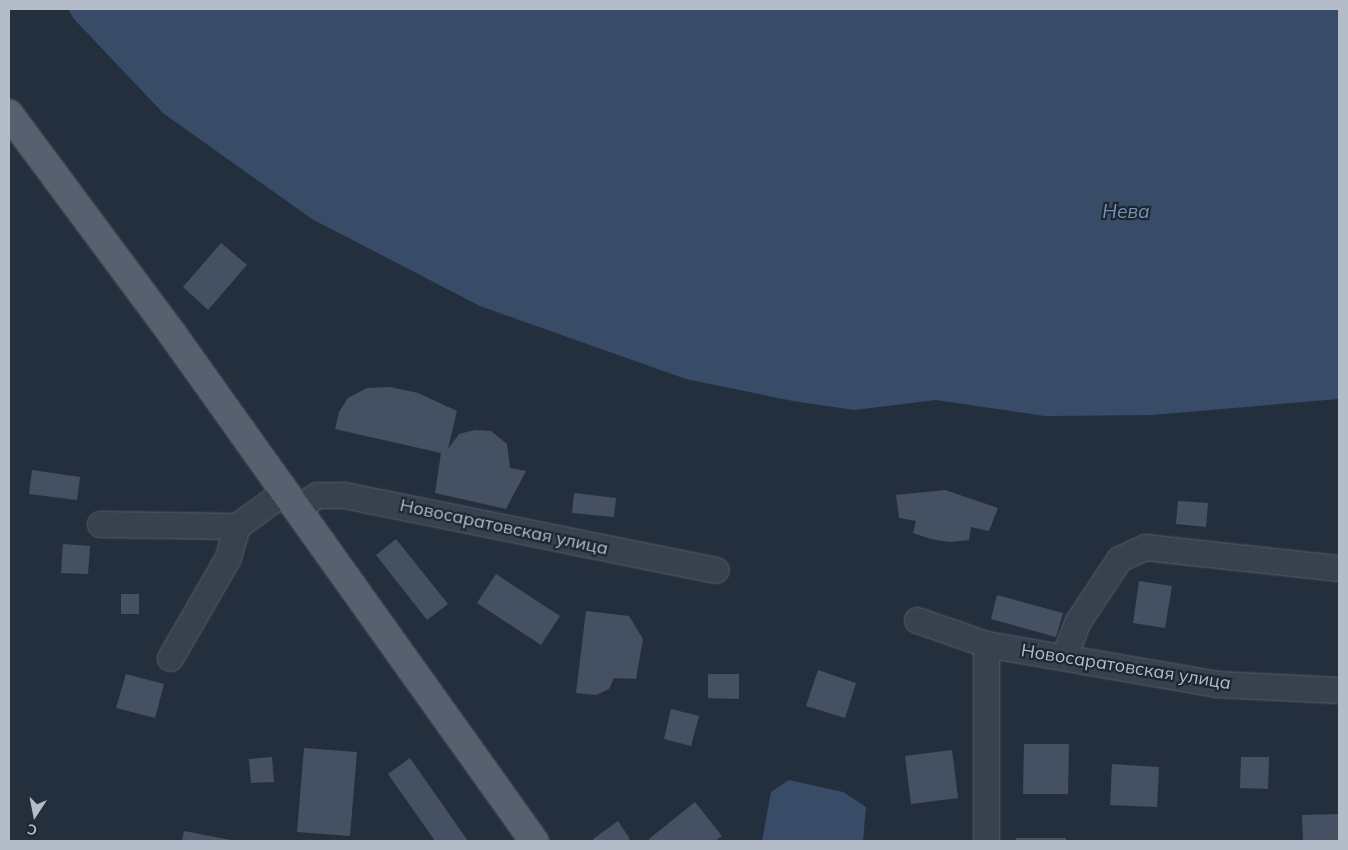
<!DOCTYPE html>
<html>
<head>
<meta charset="utf-8">
<style>
	body { margin:0 }
	#map { position:relative; width:1348px; height:850px; overflow:hidden; background:#242f3e; font-family:Mulish,sans-serif }
	div>[style] { position:absolute }
	.water>* { inset:0; background:#394c67 }
	.building>* { inset:0; background:#455162 }
	.roads { filter:drop-shadow(0 0 1px #565f6c) drop-shadow(0 0 1px #565f6c) }
	.minor>* { height:25px; margin:-12.5px; padding:0 12.5px; transform-origin:12.5px; border-radius:12.5px; background:#38414e }
	.major>* { height:28px; margin:-14px; padding:0 14px; transform-origin:14px; border-radius:14px; background:#56606e }
	span { translate:-50% -50%; white-space:nowrap; text-align:center; line-height:1.15; -webkit-text-stroke:4.5px #1d2633; paint-order:stroke }
	.street-label { font-size:18px; color:#b4bcc9 }
	.water-label { font-size:19px; color:#7c92b1; font-style:italic }
	.frame { position:absolute; inset:0; border:10px solid #b4bcc9; pointer-events:none }
	.north { position:absolute; left:10px; top:790px; width:50px; height:50px; -webkit-text-stroke:4px #1d2633; paint-order:stroke; rotate:191deg; font-size:14px; font-weight:700; line-height:20px; text-align:center; color:#b4bcc9 }
	.north::after { content:''; display:block; margin:auto; width:18px; height:22px; background:#b4bcc9; clip-path:polygon(50% 0,100% 100%,50% 72%,0 100%) }
</style>
</head>
<body>
<div id="map">
	<div class="water">
		<i style="clip-path:polygon(68px 9px,1339px 9px,1339px 399px,1151px 415px,1045px 416px,936px 400px,854px 410px,793px 401px,686px 379px,480px 306px,312px 219px,163px 113px,74px 19px)"></i>
		<i style="clip-path:polygon(789px 780px,843px 792px,866px 807px,863px 841px,762px 841px,771px 792px)"></i>
	</div>
	<div class="building">
		<i style="clip-path:polygon(221px 243px,247px 265px,208px 310px,183px 287px)"></i>
		<i style="clip-path:polygon(390px 387px,418px 393px,457px 411px,448px 449px,459px 434px,475px 430px,491px 431px,507px 444px,510px 468px,526px 471px,506px 509px,435px 493px,441px 453px,335px 429px,339px 412px,348px 398px,367px 388px)"></i>
		<i style="clip-path:polygon(32px 470px,80px 477px,77px 500px,29px 494px)"></i>
		<i style="clip-path:polygon(945px 490px,998px 508px,989px 531px,971px 527px,969px 540px,949px 542px,931px 539px,913px 533px,916px 521px,899px 518px,896px 495px)"></i>
		<i style="clip-path:polygon(574px 493px,616px 498px,614px 517px,572px 513px)"></i>
		<i style="clip-path:polygon(1178px 501px,1208px 503px,1206px 527px,1176px 524px)"></i>
		<i style="clip-path:polygon(396px 539px,448px 604px,427px 620px,376px 555px)"></i>
		<i style="clip-path:polygon(63px 544px,90px 546px,88px 574px,61px 573px)"></i>
		<i style="clip-path:polygon(496px 574px,560px 616px,541px 645px,477px 603px)"></i>
		<i style="clip-path:polygon(1139px 581px,1172px 586px,1165px 628px,1133px 623px)"></i>
		<i style="clip-path:polygon(121px 594px,139px 594px,139px 614px,121px 614px)"></i>
		<i style="clip-path:polygon(997px 595px,1063px 613px,1056px 637px,991px 619px)"></i>
		<i style="clip-path:polygon(586px 611px,629px 616px,643px 639px,636px 679px,614px 678px,609px 689px,596px 695px,576px 693px)"></i>
		<i style="clip-path:polygon(818px 670px,856px 683px,845px 718px,806px 706px)"></i>
		<i style="clip-path:polygon(126px 674px,164px 684px,155px 718px,116px 708px)"></i>
		<i style="clip-path:polygon(708px 674px,739px 674px,739px 699px,708px 698px)"></i>
		<i style="clip-path:polygon(671px 709px,699px 716px,691px 746px,664px 739px)"></i>
		<i style="clip-path:polygon(1024px 744px,1069px 744px,1068px 794px,1023px 794px)"></i>
		<i style="clip-path:polygon(304px 748px,357px 752px,350px 836px,297px 832px)"></i>
		<i style="clip-path:polygon(952px 750px,958px 798px,911px 804px,905px 756px)"></i>
		<i style="clip-path:polygon(272px 757px,274px 782px,251px 783px,249px 759px)"></i>
		<i style="clip-path:polygon(1241px 757px,1269px 757px,1268px 789px,1240px 788px)"></i>
		<i style="clip-path:polygon(410px 758px,468px 841px,435px 841px,388px 774px)"></i>
		<i style="clip-path:polygon(1112px 764px,1159px 767px,1157px 807px,1110px 805px)"></i>
		<i style="clip-path:polygon(695px 802px,722px 836px,715px 841px,651px 841px,649px 839px)"></i>
		<i style="clip-path:polygon(1339px 814px,1339px 841px,1303px 841px,1302px 815px)"></i>
		<i style="clip-path:polygon(618px 821px,630px 839px,626px 841px,595px 841px,593px 839px)"></i>
		<i style="clip-path:polygon(184px 831px,231px 840px,231px 841px,182px 841px)"></i>
		<i style="clip-path:polygon(1016px 838px,1066px 838px,1066px 841px,1016px 841px)"></i>
	</div>
	<div class="roads">
		<div class="minor">
			<i style="left:296px;top:509px;width:25px;rotate:-34deg"></i>
			<i style="left:317px;top:495px;width:27px"></i>
			<i style="left:344px;top:495px;width:379px;rotate:11.4deg"></i>
			<i style="left:100px;top:524px;width:137px;rotate:0.8deg"></i>
			<i style="left:237px;top:526px;width:58px;rotate:-35.9deg"></i>
			<i style="left:917px;top:620px;width:73px;rotate:19.2deg"></i>
			<i style="left:986px;top:644px;width:234px;rotate:9.8deg"></i>
			<i style="left:1217px;top:684px;width:122px;rotate:2.8deg"></i>
			<i style="left:1064px;top:657px;width:39px;rotate:-69deg"></i>
			<i style="left:1078px;top:621px;width:74px;rotate:-56.5deg"></i>
			<i style="left:1119px;top:559px;width:29px;rotate:-25deg"></i>
			<i style="left:1145px;top:547px;width:195px;rotate:6.2deg"></i>
			<i style="left:170px;top:658px;width:116px;rotate:-60.1deg"></i>
			<i style="left:228px;top:557px;width:32px;rotate:-74deg"></i>
			<i style="left:986px;top:841px;width:197px;rotate:-90deg"></i>
		</div>
		<div class="major">
			<i style="left:9px;top:114px;width:275px;rotate:53.4deg"></i>
			<i style="left:173px;top:335px;width:622px;rotate:54.49deg"></i>
		</div>
	</div>
	<div class="street-label">
		<span style="left:504px;top:527px;rotate:12deg">Новосаратовская улица</span>
		<span style="left:1126px;top:667px;rotate:9deg">Новосаратовская улица</span>
	</div>
	<div class="water-label">
		<span style="left:1126px;top:212px">Нева</span>
	</div>
	<div class="frame"></div>
	<div class="north">С</div>
</div>
</body>
</html>
